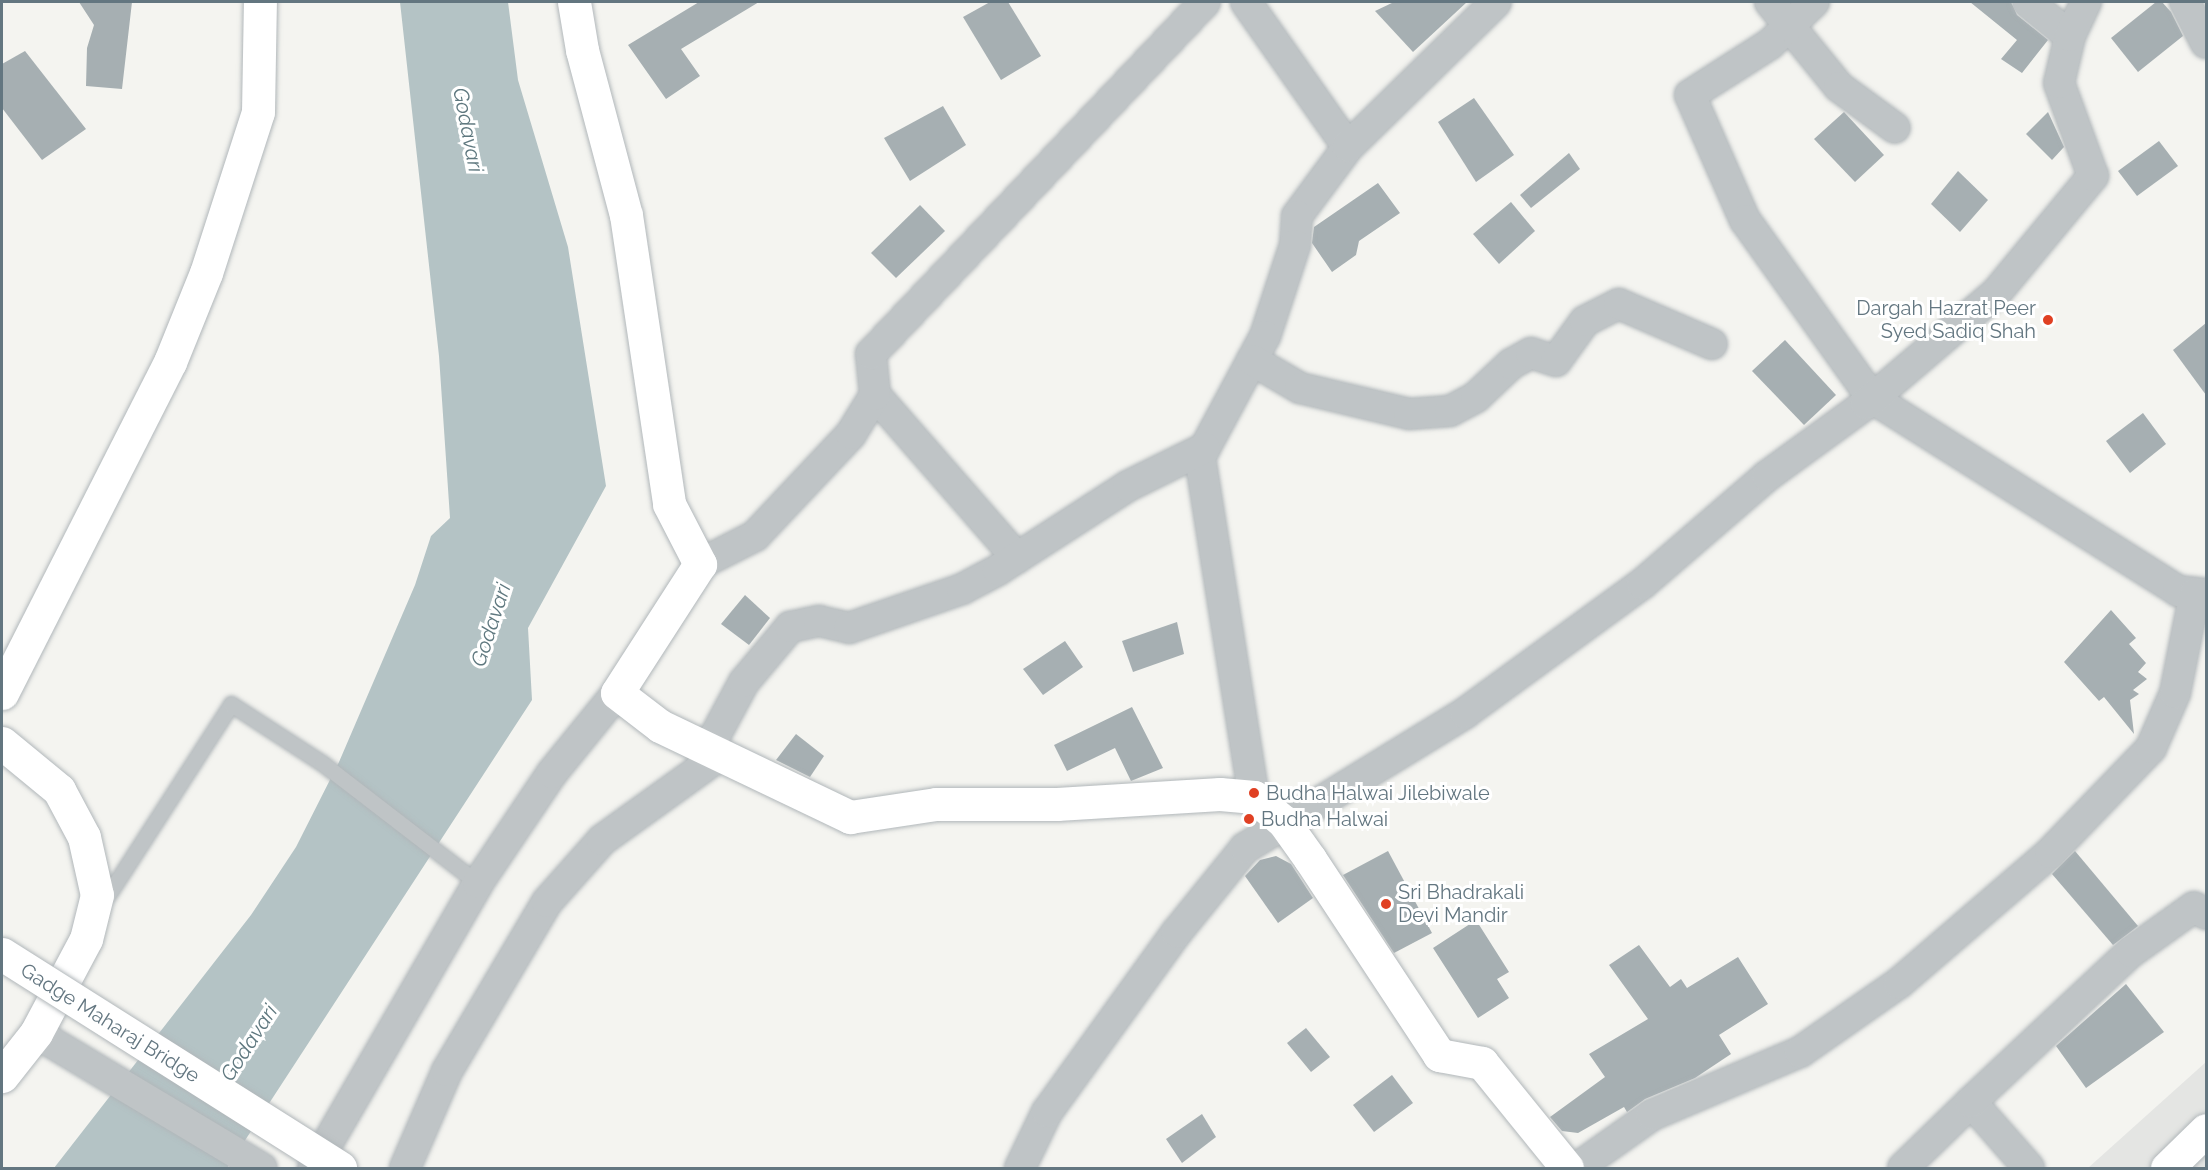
<!DOCTYPE html>
<html>
<head>
<meta charset="utf-8">
<style>
	body { margin:0 }
	#map { position:relative; width:2208px; height:1170px; overflow:hidden; background:#f4f4f0; font-family:Raleway,sans-serif }
	div>[style] { position:absolute }
	.built>* { inset:0; background:#e4e5e3 }
	.water>* { inset:0; background:#b4c3c5 }
	.building>* { inset:0; background:#a6afb2 }
	.roads { filter:drop-shadow(0 0 2px #b1b7ba) drop-shadow(0 0 2px #b1b7ba) }
	.lane>* { height:15px; margin:-7.5px; padding:0 7.5px; transform-origin:7.5px; border-radius:7.5px; background:#bfc4c6 }
	.street>* { height:30px; margin:-15px; padding:0 15px; transform-origin:15px; border-radius:15px; background:#bfc4c6 }
	.secondary>* { height:33px; margin:-16.5px; padding:0 16.5px; transform-origin:16.5px; border-radius:16.5px; background:#fff }
	.bridges { filter:drop-shadow(0 0 2px #b1b7ba) drop-shadow(0 0 2px #b1b7ba) }
	.secondary-bridge>* { height:33px; margin:-16.5px; padding:0 16.5px; transform-origin:16.5px; border-radius:16.5px; background:#fff }
	.dots>* { width:16px; height:16px; translate:-50% -50%; box-sizing:border-box; border:3px solid #fff; border-radius:50% }
	span { translate:-50% -50%; white-space:nowrap; text-align:center; line-height:1.15; -webkit-text-stroke:6px #fff; paint-order:stroke }
	.poi-label { font-size:20px; color:#637680 }
	.right { translate:-100% -50%; text-align:right }
	.left { translate:0 -50%; text-align:left }
	.street-label { font-size:20px; color:#637680 }
	.water-label { font-size:21px; color:#5f787f; font-style:italic }
	.frame { position:absolute; inset:0; border:3px solid #637680; pointer-events:none }
</style>
</head>
<body>
<div id="map">
	<div class="built">
		<i style="clip-path:polygon(2206px 1062px,2206px 1168px,2088px 1168px)"></i>
	</div>
	<div class="water">
		<i style="clip-path:polygon(400px 2px,508px 2px,518px 80px,568px 247px,606px 486px,528px 628px,532px 700px,227px 1168px,54px 1168px,251px 915px,296px 847px,339px 762px,415px 585px,431px 536px,450px 518px,439px 356px)"></i>
	</div>
	<div class="building">
		<i style="clip-path:polygon(79px 2px,132px 2px,122px 89px,86px 86px,87px 48px,94px 25px)"></i>
		<i style="clip-path:polygon(699px 2px,759px 2px,681px 49px,700px 76px,666px 99px,628px 45px)"></i>
		<i style="clip-path:polygon(990px 2px,1008px 2px,1041px 56px,1001px 80px,963px 17px)"></i>
		<i style="clip-path:polygon(1394px 2px,1467px 2px,1413px 52px,1375px 11px)"></i>
		<i style="clip-path:polygon(1970px 2px,2011px 2px,2017px 15px,2048px 40px,2022px 73px,2001px 59px,2017px 40px)"></i>
		<i style="clip-path:polygon(2156px 2px,2162px 2px,2171px 12px,2183px 36px,2138px 72px,2111px 38px)"></i>
		<i style="clip-path:polygon(25px 51px,86px 129px,42px 160px,2px 108px,2px 64px)"></i>
		<i style="clip-path:polygon(1474px 98px,1514px 155px,1476px 182px,1438px 122px)"></i>
		<i style="clip-path:polygon(943px 106px,966px 145px,910px 181px,884px 138px)"></i>
		<i style="clip-path:polygon(1844px 112px,1884px 155px,1855px 182px,1814px 139px)"></i>
		<i style="clip-path:polygon(2048px 112px,2064px 147px,2052px 160px,2026px 134px)"></i>
		<i style="clip-path:polygon(2159px 141px,2178px 166px,2137px 196px,2118px 171px)"></i>
		<i style="clip-path:polygon(1569px 153px,1580px 169px,1531px 208px,1520px 195px)"></i>
		<i style="clip-path:polygon(1958px 171px,1988px 200px,1960px 232px,1931px 204px)"></i>
		<i style="clip-path:polygon(1378px 183px,1400px 213px,1359px 241px,1356px 255px,1332px 272px,1312px 243px,1314px 227px)"></i>
		<i style="clip-path:polygon(1511px 202px,1535px 231px,1499px 264px,1473px 234px)"></i>
		<i style="clip-path:polygon(920px 205px,945px 231px,896px 278px,871px 253px)"></i>
		<i style="clip-path:polygon(2206px 323px,2206px 395px,2173px 350px)"></i>
		<i style="clip-path:polygon(1785px 340px,1836px 395px,1804px 425px,1752px 371px)"></i>
		<i style="clip-path:polygon(2143px 413px,2166px 444px,2130px 473px,2106px 441px)"></i>
		<i style="clip-path:polygon(745px 595px,770px 618px,749px 645px,721px 624px)"></i>
		<i style="clip-path:polygon(2111px 610px,2136px 638px,2129px 644px,2146px 663px,2138px 672px,2147px 679px,2133px 690px,2139px 694px,2130px 700px,2134px 734px,2104px 697px,2099px 701px,2064px 662px)"></i>
		<i style="clip-path:polygon(1177px 622px,1184px 654px,1133px 672px,1122px 641px)"></i>
		<i style="clip-path:polygon(1065px 641px,1083px 667px,1043px 695px,1023px 669px)"></i>
		<i style="clip-path:polygon(1132px 707px,1163px 768px,1131px 781px,1115px 748px,1067px 771px,1054px 745px)"></i>
		<i style="clip-path:polygon(796px 734px,824px 756px,810px 777px,776px 760px)"></i>
		<i style="clip-path:polygon(1388px 851px,1432px 933px,1394px 953px,1343px 875px)"></i>
		<i style="clip-path:polygon(2075px 851px,2138px 926px,2113px 945px,2052px 874px)"></i>
		<i style="clip-path:polygon(1276px 856px,1291px 864px,1313px 898px,1278px 923px,1245px 876px,1260px 860px)"></i>
		<i style="clip-path:polygon(1476px 920px,1509px 972px,1497px 979px,1509px 998px,1478px 1018px,1433px 948px)"></i>
		<i style="clip-path:polygon(1639px 945px,1670px 987px,1681px 979px,1687px 988px,1738px 957px,1768px 1004px,1719px 1035px,1731px 1054px,1695px 1078px,1645px 1099px,1627px 1112px,1624px 1107px,1578px 1133px,1562px 1131px,1550px 1117px,1605px 1077px,1589px 1054px,1648px 1019px,1609px 965px)"></i>
		<i style="clip-path:polygon(2126px 984px,2164px 1032px,2086px 1088px,2056px 1046px)"></i>
		<i style="clip-path:polygon(1306px 1028px,1330px 1057px,1311px 1072px,1287px 1043px)"></i>
		<i style="clip-path:polygon(1392px 1075px,1413px 1103px,1374px 1132px,1353px 1105px)"></i>
		<i style="clip-path:polygon(1202px 1114px,1216px 1137px,1182px 1163px,1166px 1139px)"></i>
	</div>
	<div class="roads">
		<div class="lane">
			<i style="left:101px;top:906px;width:240px;rotate:-57.2deg"></i>
			<i style="left:231px;top:704px;width:108px;rotate:33deg"></i>
			<i style="left:322px;top:763px;width:197px;rotate:37.6deg"></i>
		</div>
		<div class="street">
			<i style="left:1246px;top:2px;width:177px;rotate:54.9deg"></i>
			<i style="left:1348px;top:147px;width:86px;rotate:126.5deg"></i>
			<i style="left:1297px;top:216px;width:29px;rotate:94deg"></i>
			<i style="left:1295px;top:245px;width:96px;rotate:108.2deg"></i>
			<i style="left:1265px;top:336px;width:137px;rotate:118.2deg"></i>
			<i style="left:1200px;top:457px;width:344px;rotate:81deg"></i>
			<i style="left:1770px;top:2px;width:109px;rotate:50.9deg"></i>
			<i style="left:1839px;top:87px;width:69px;rotate:36.2deg"></i>
			<i style="left:1814px;top:2px;width:61px;rotate:136.3deg"></i>
			<i style="left:1770px;top:44px;width:95px;rotate:147.5deg"></i>
			<i style="left:1690px;top:95px;width:137px;rotate:66.3deg"></i>
			<i style="left:1745px;top:220px;width:219px;rotate:54.5deg"></i>
			<i style="left:1872px;top:398px;width:362px;rotate:32.2deg"></i>
			<i style="left:2178px;top:591px;width:28px;rotate:6deg"></i>
			<i style="left:2028px;top:2px;width:54px;rotate:39deg"></i>
			<i style="left:2185px;top:2px;width:46px;rotate:62.9deg"></i>
			<i style="left:1348px;top:147px;width:207px;rotate:-44.4deg"></i>
			<i style="left:1252px;top:360px;width:56px;rotate:30.3deg"></i>
			<i style="left:1300px;top:388px;width:112px;rotate:13.4deg"></i>
			<i style="left:1409px;top:414px;width:41px;rotate:-4.2deg"></i>
			<i style="left:1450px;top:411px;width:30px;rotate:-28deg"></i>
			<i style="left:1476px;top:397px;width:48px;rotate:-43.3deg"></i>
			<i style="left:1511px;top:364px;width:23px;rotate:-29deg"></i>
			<i style="left:1531px;top:353px;width:26px;rotate:18deg"></i>
			<i style="left:1556px;top:361px;width:49px;rotate:-54.1deg"></i>
			<i style="left:1585px;top:321px;width:38px;rotate:-27deg"></i>
			<i style="left:1619px;top:304px;width:101px;rotate:23.3deg"></i>
			<i style="left:875px;top:395px;width:216px;rotate:48.9deg"></i>
			<i style="left:700px;top:564px;width:62px;rotate:-27deg"></i>
			<i style="left:755px;top:536px;width:140px;rotate:-46.7deg"></i>
			<i style="left:851px;top:434px;width:46px;rotate:-58.4deg"></i>
			<i style="left:875px;top:395px;width:41px;rotate:-95.6deg"></i>
			<i style="left:871px;top:354px;width:485px;rotate:-46.5deg"></i>
			<i style="left:708px;top:749px;width:76px;rotate:-61.8deg"></i>
			<i style="left:744px;top:682px;width:72px;rotate:-50.1deg"></i>
			<i style="left:790px;top:627px;width:30px;rotate:-12deg"></i>
			<i style="left:819px;top:621px;width:31px;rotate:13deg"></i>
			<i style="left:849px;top:628px;width:120px;rotate:-19deg"></i>
			<i style="left:962px;top:589px;width:41px;rotate:-27.8deg"></i>
			<i style="left:998px;top:570px;width:155px;rotate:-32.9deg"></i>
			<i style="left:1128px;top:486px;width:86px;rotate:-26.3deg"></i>
			<i style="left:36px;top:1033px;width:263px;rotate:30.9deg"></i>
			<i style="left:313px;top:1168px;width:329px;rotate:-59.9deg"></i>
			<i style="left:478px;top:883px;width:133px;rotate:-56.1deg"></i>
			<i style="left:552px;top:773px;width:103px;rotate:-50.9deg"></i>
			<i style="left:405px;top:1168px;width:106px;rotate:-66.6deg"></i>
			<i style="left:447px;top:1071px;width:196px;rotate:-59.4deg"></i>
			<i style="left:547px;top:902px;width:83px;rotate:-48.4deg"></i>
			<i style="left:602px;top:840px;width:144px;rotate:-35.7deg"></i>
			<i style="left:1020px;top:1168px;width:62px;rotate:-64.3deg"></i>
			<i style="left:1047px;top:1112px;width:222px;rotate:-54.2deg"></i>
			<i style="left:1177px;top:932px;width:108px;rotate:-51deg"></i>
			<i style="left:1245px;top:848px;width:258px;rotate:-31.5deg"></i>
			<i style="left:1465px;top:713px;width:219px;rotate:-36.1deg"></i>
			<i style="left:1642px;top:584px;width:165px;rotate:-40.8deg"></i>
			<i style="left:1767px;top:476px;width:122px;rotate:-36deg"></i>
			<i style="left:1866px;top:404px;width:172px;rotate:-40.5deg"></i>
			<i style="left:1997px;top:292px;width:151px;rotate:-50.4deg"></i>
			<i style="left:2093px;top:176px;width:99px;rotate:-110.1deg"></i>
			<i style="left:2059px;top:83px;width:48px;rotate:-76.8deg"></i>
			<i style="left:2070px;top:36px;width:38px;rotate:-65deg"></i>
			<i style="left:1577px;top:1168px;width:92px;rotate:-35.2deg"></i>
			<i style="left:1652px;top:1115px;width:161px;rotate:-23.1deg"></i>
			<i style="left:1800px;top:1052px;width:121px;rotate:-34.9deg"></i>
			<i style="left:1899px;top:983px;width:199px;rotate:-40.7deg"></i>
			<i style="left:2050px;top:853px;width:146px;rotate:-46.1deg"></i>
			<i style="left:2151px;top:748px;width:60px;rotate:-66.4deg"></i>
			<i style="left:2175px;top:693px;width:102px;rotate:-78.7deg"></i>
			<i style="left:1903px;top:1168px;width:95px;rotate:-44.1deg"></i>
			<i style="left:2029px;top:1168px;width:88px;rotate:-131.3deg"></i>
			<i style="left:1971px;top:1102px;width:219px;rotate:-43.2deg"></i>
			<i style="left:2131px;top:952px;width:77px;rotate:-35.5deg"></i>
			<i style="left:2194px;top:907px;width:14px;rotate:30deg"></i>
		</div>
		<div class="secondary">
			<i style="left:574px;top:2px;width:49px;rotate:80.5deg"></i>
			<i style="left:582px;top:50px;width:171px;rotate:75.1deg"></i>
			<i style="left:626px;top:215px;width:292px;rotate:81.5deg"></i>
			<i style="left:669px;top:504px;width:68px;rotate:62.7deg"></i>
			<i style="left:700px;top:564px;width:153px;rotate:122.8deg"></i>
			<i style="left:617px;top:693px;width:54px;rotate:37.5deg"></i>
			<i style="left:660px;top:726px;width:211px;rotate:25.6deg"></i>
			<i style="left:850px;top:817px;width:87px;rotate:-8.6deg"></i>
			<i style="left:936px;top:804px;width:121px"></i>
			<i style="left:1057px;top:804px;width:163px;rotate:-3.5deg"></i>
			<i style="left:1220px;top:794px;width:34px;rotate:5deg"></i>
			<i style="left:1254px;top:797px;width:38px;rotate:40deg"></i>
			<i style="left:1283px;top:821px;width:47px;rotate:54.6deg"></i>
			<i style="left:1310px;top:859px;width:235px;rotate:56.6deg"></i>
			<i style="left:1439px;top:1055px;width:44px;rotate:10.5deg"></i>
			<i style="left:1482px;top:1063px;width:135px;rotate:51deg"></i>
			<i style="left:2px;top:693px;width:371px;rotate:-63.1deg"></i>
			<i style="left:170px;top:362px;width:96px;rotate:-68deg"></i>
			<i style="left:206px;top:273px;width:169px;rotate:-72.1deg"></i>
			<i style="left:258px;top:112px;width:110px;rotate:-89deg"></i>
			<i style="left:2px;top:743px;width:74px;rotate:39.5deg"></i>
			<i style="left:59px;top:790px;width:53px;rotate:62deg"></i>
			<i style="left:84px;top:837px;width:59px;rotate:77.4deg"></i>
			<i style="left:97px;top:895px;width:45px;rotate:104deg"></i>
			<i style="left:86px;top:939px;width:106px;rotate:118deg"></i>
			<i style="left:36px;top:1033px;width:55px;rotate:128.3deg"></i>
			<i style="left:2167px;top:1168px;width:54px;rotate:-44.3deg"></i>
		</div>
	</div>
	<div class="bridges">
		<div class="secondary-bridge">
			<i style="left:2px;top:954px;width:400px;rotate:32.3deg"></i>
		</div>
	</div>
	<div class="dots">
		<i style="left:2048px;top:320px;background:#e04023"></i>
		<i style="left:1254px;top:793px;background:#e04023"></i>
		<i style="left:1249px;top:819px;background:#e04023"></i>
		<i style="left:1386px;top:904px;background:#e04023"></i>
	</div>
	<div class="poi-label">
		<span class="right" style="left:2036px;top:320px">Dargah Hazrat Peer<br>Syed Sadiq Shah</span>
		<span class="left" style="left:1266px;top:793px">Budha Halwai Jilebiwale</span>
		<span class="left" style="left:1261px;top:819px">Budha Halwai</span>
		<span class="left" style="left:1398px;top:904px">Sri Bhadrakali<br>Devi Mandir</span>
	</div>
	<div class="street-label">
		<span style="left:110px;top:1023px;rotate:32deg">Gadge Maharaj Bridge</span>
	</div>
	<div class="water-label">
		<span style="left:468px;top:130px;rotate:79deg">Godavari</span>
		<span style="left:491px;top:625px;rotate:-72deg">Godavari</span>
		<span style="left:249px;top:1043px;rotate:-57deg">Godavari</span>
	</div>
	<div class="frame"></div>
</div>
</body>
</html>
